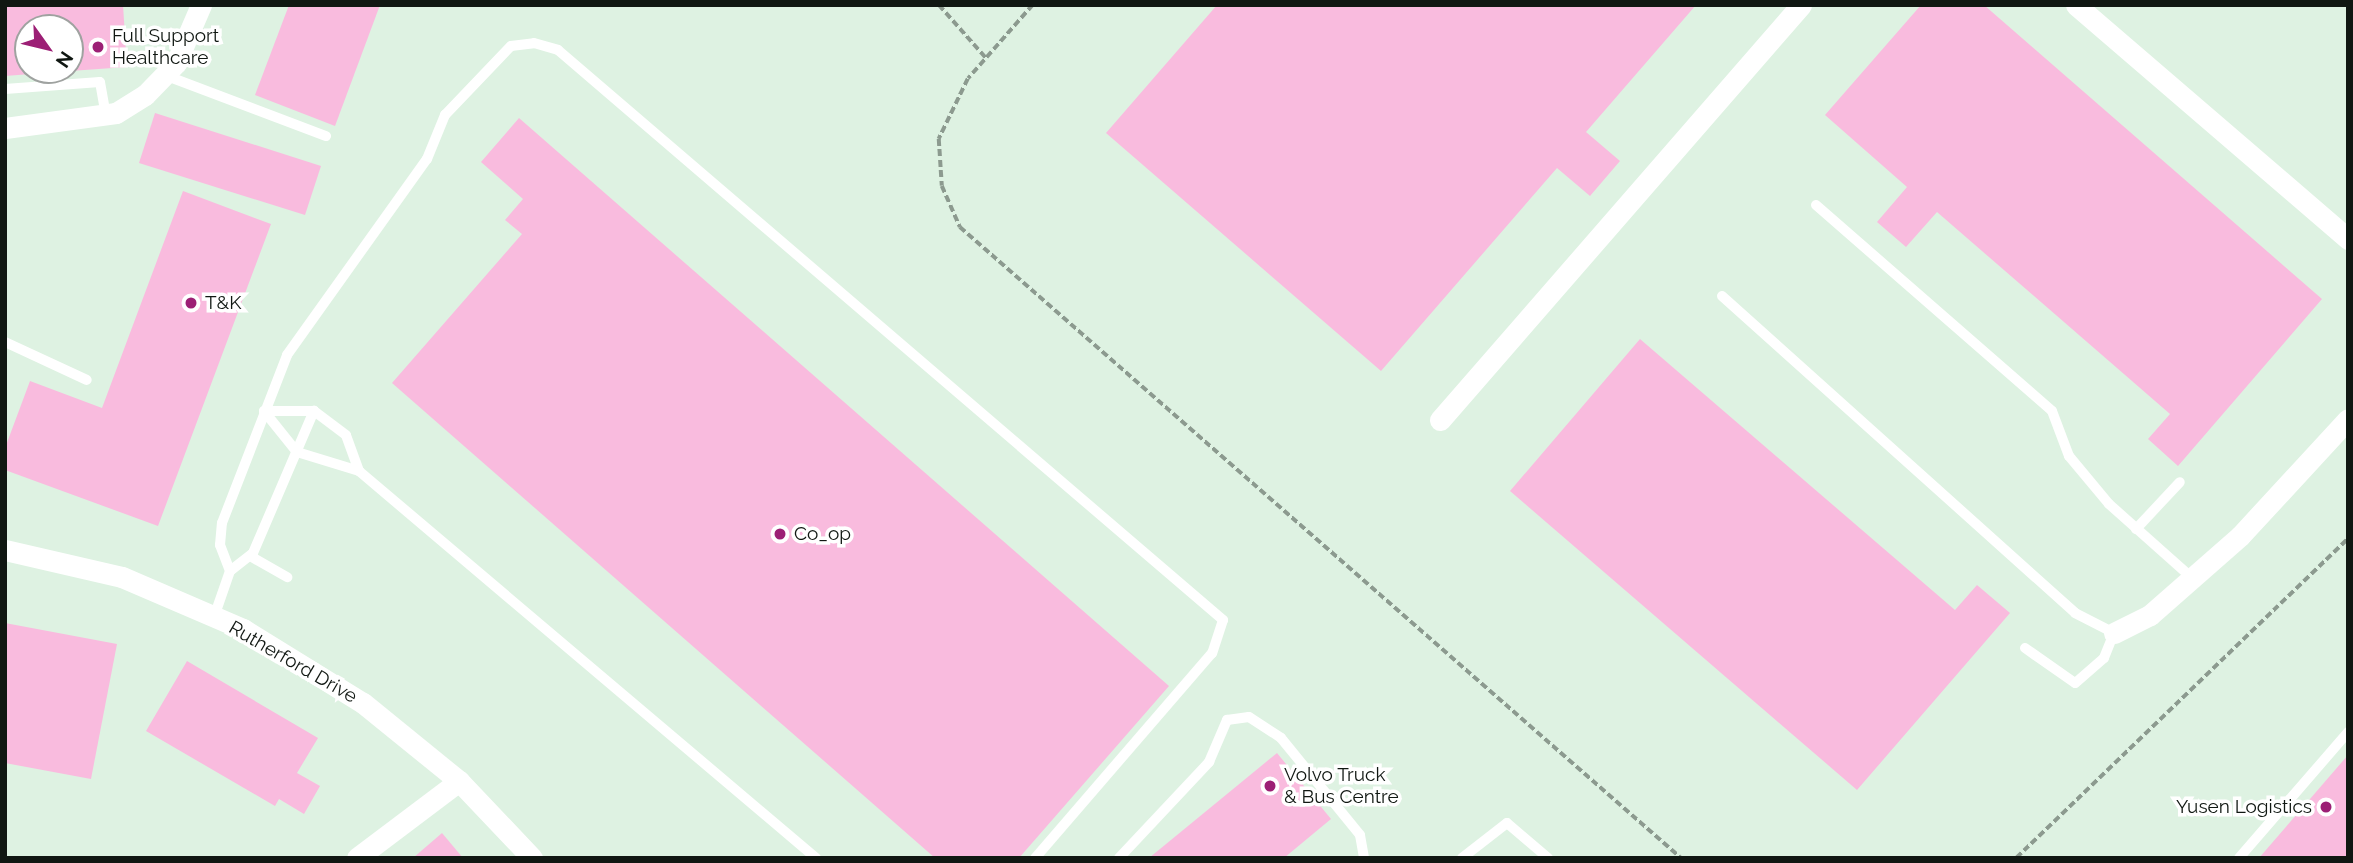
<!DOCTYPE html>
<html>
<head>
<meta charset="utf-8">
<style>
	body { margin:0 }
	#map { position:relative; width:2353px; height:863px; overflow:hidden; background:#def2e2; font-family:Raleway,sans-serif }
	div>[style] { position:absolute }
	.building>* { inset:0; background:#f9bbde }
	.path>* { height:3.5px; margin-top:-1.75px; transform-origin:0; background:repeating-linear-gradient(90deg,#8c9a8f 0 7px,transparent 0 10.5px) }
	.lane>* { height:10px; margin:-5px; padding:0 5px; transform-origin:5px; border-radius:5px; background:#fff }
	.street>* { height:21px; margin:-10.5px; padding:0 10.5px; transform-origin:10.5px; border-radius:10.5px; background:#fff }
	.dots>* { width:19px; height:19px; translate:-50% -50%; box-sizing:border-box; border:4px solid #fff; border-radius:50% }
	span { translate:-50% -50%; white-space:nowrap; text-align:center; line-height:1.15; -webkit-text-stroke:7px #fff; paint-order:stroke }
	.poi-label { font-size:19px; color:#101712 }
	.left { translate:0 -50%; text-align:left }
	.right { translate:-100% -50%; text-align:right }
	.street-label { font-size:19px; color:#101712 }
	.frame { position:absolute; inset:0; border:7px solid #101712; pointer-events:none }
	.north { position:absolute; left:14px; top:14px; width:70px; height:70px; box-sizing:border-box; background:#fff; border:2px solid #9fa2a0; border-radius:50%; rotate:124deg; font-size:19px; font-weight:700; line-height:28px; text-align:center; color:#101712 }
	.north::after { content:''; display:block; margin:auto; width:24px; height:32px; background:#9c1f75; clip-path:polygon(50% 0,100% 100%,50% 72%,0 100%) }
</style>
</head>
<body>
<div id="map">
	<div class="building">
		<i style="clip-path:polygon(5px 5px,123px 5px,127px 67px,70px 71px,70px 28px,28px 28px,28px 70px,57px 72px,5px 76px)"></i>
		<i style="clip-path:polygon(289px 5px,380px 5px,335px 126px,255px 95px)"></i>
		<i style="clip-path:polygon(1217px 5px,1696px 5px,1586px 132px,1620px 161px,1590px 196px,1557px 168px,1381px 371px,1106px 133px)"></i>
		<i style="clip-path:polygon(1921px 5px,1984px 5px,2322px 299px,2178px 466px,2148px 439px,2170px 414px,1937px 212px,1906px 247px,1877px 222px,1907px 187px,1825px 115px)"></i>
		<i style="clip-path:polygon(155px 113px,321px 166px,305px 215px,139px 163px)"></i>
		<i style="clip-path:polygon(519px 118px,1169px 686px,1019px 858px,935px 858px,392px 383px,522px 234px,505px 220px,523px 199px,481px 162px)"></i>
		<i style="clip-path:polygon(183px 191px,271px 224px,158px 526px,5px 470px,5px 448px,30px 381px,102px 408px)"></i>
		<i style="clip-path:polygon(1640px 339px,1955px 610px,1977px 585px,2010px 613px,1857px 790px,1510px 491px)"></i>
		<i style="clip-path:polygon(5px 623px,117px 644px,91px 779px,5px 763px)"></i>
		<i style="clip-path:polygon(187px 661px,318px 738px,297px 773px,320px 786px,304px 814px,279px 799px,275px 806px,146px 731px)"></i>
		<i style="clip-path:polygon(1277px 753px,1331px 819px,1284px 858px,1149px 858px)"></i>
		<i style="clip-path:polygon(2348px 755px,2348px 858px,2259px 858px)"></i>
		<i style="clip-path:polygon(442px 833px,463px 858px,413px 858px)"></i>
	</div>
	<div class="path">
		<i style="left:939px;top:5px;width:71px;rotate:48.4deg"></i>
		<i style="left:1033px;top:5px;width:98px;rotate:131.3deg"></i>
		<i style="left:968px;top:79px;width:67px;rotate:115.8deg"></i>
		<i style="left:939px;top:139px;width:47px;rotate:86.3deg"></i>
		<i style="left:942px;top:186px;width:45px;rotate:66.3deg"></i>
		<i style="left:960px;top:227px;width:958px;rotate:41.19deg"></i>
		<i style="left:2016px;top:858px;width:461px;rotate:-43.9deg"></i>
	</div>
	<div class="lane">
		<i style="left:167px;top:76px;width:170px;rotate:20.7deg"></i>
		<i style="left:5px;top:89px;width:95px;rotate:-4.2deg"></i>
		<i style="left:100px;top:82px;width:35px;rotate:80deg"></i>
		<i style="left:1816px;top:205px;width:313px;rotate:41.1deg"></i>
		<i style="left:2052px;top:411px;width:48px;rotate:69.3deg"></i>
		<i style="left:2069px;top:456px;width:62px;rotate:50.2deg"></i>
		<i style="left:2109px;top:504px;width:111px;rotate:41.7deg"></i>
		<i style="left:1722px;top:296px;width:474px;rotate:41.9deg"></i>
		<i style="left:2075px;top:613px;width:44px;rotate:27.1deg"></i>
		<i style="left:2114px;top:633px;width:27px;rotate:112deg"></i>
		<i style="left:2104px;top:658px;width:38px;rotate:139deg"></i>
		<i style="left:2075px;top:683px;width:61px;rotate:-145deg"></i>
		<i style="left:5px;top:342px;width:90px;rotate:24.9deg"></i>
		<i style="left:359px;top:471px;width:38px;rotate:-110deg"></i>
		<i style="left:346px;top:435px;width:40px;rotate:-143deg"></i>
		<i style="left:314px;top:411px;width:50px;rotate:180deg"></i>
		<i style="left:264px;top:411px;width:53px;rotate:51.2deg"></i>
		<i style="left:297px;top:452px;width:65px;rotate:17deg"></i>
		<i style="left:359px;top:471px;width:599px;rotate:40.26deg"></i>
		<i style="left:2136px;top:529px;width:64px;rotate:-46.9deg"></i>
		<i style="left:250px;top:556px;width:43px;rotate:29.6deg"></i>
		<i style="left:230px;top:571px;width:28px;rotate:-111deg"></i>
		<i style="left:220px;top:545px;width:22px;rotate:-85deg"></i>
		<i style="left:222px;top:523px;width:180px;rotate:-68.8deg"></i>
		<i style="left:287px;top:355px;width:241px;rotate:-54.5deg"></i>
		<i style="left:427px;top:159px;width:48px;rotate:-67.8deg"></i>
		<i style="left:445px;top:115px;width:95px;rotate:-46.3deg"></i>
		<i style="left:511px;top:46px;width:23px;rotate:-7deg"></i>
		<i style="left:534px;top:43px;width:25px;rotate:16deg"></i>
		<i style="left:558px;top:50px;width:876px;rotate:40.6deg"></i>
		<i style="left:1223px;top:620px;width:35px;rotate:108deg"></i>
		<i style="left:1212px;top:653px;width:271px;rotate:130.8deg"></i>
		<i style="left:214px;top:617px;width:49px;rotate:-70.8deg"></i>
		<i style="left:230px;top:571px;width:29px;rotate:-38deg"></i>
		<i style="left:253px;top:553px;width:155px;rotate:-66.8deg"></i>
		<i style="left:1119px;top:858px;width:132px;rotate:-46.8deg"></i>
		<i style="left:1209px;top:762px;width:46px;rotate:-66.8deg"></i>
		<i style="left:1227px;top:720px;width:22px;rotate:-8deg"></i>
		<i style="left:1249px;top:717px;width:38px;rotate:33deg"></i>
		<i style="left:1281px;top:738px;width:125px;rotate:50.8deg"></i>
		<i style="left:1360px;top:835px;width:23px;rotate:80deg"></i>
		<i style="left:1462px;top:858px;width:57px;rotate:-37.9deg"></i>
		<i style="left:1507px;top:823px;width:54px;rotate:40.5deg"></i>
		<i style="left:2239px;top:858px;width:167px;rotate:-49.1deg"></i>
	</div>
	<div class="street">
		<i style="left:2076px;top:5px;width:359px;rotate:40.7deg"></i>
		<i style="left:5px;top:128px;width:112px;rotate:-7.7deg"></i>
		<i style="left:116px;top:113px;width:34px;rotate:-32deg"></i>
		<i style="left:145px;top:95px;width:45px;rotate:-45.9deg"></i>
		<i style="left:176px;top:63px;width:63px;rotate:-66.7deg"></i>
		<i style="left:1440px;top:420px;width:550px;rotate:-48.98deg"></i>
		<i style="left:5px;top:550px;width:120px;rotate:13deg"></i>
		<i style="left:122px;top:577px;width:132px;rotate:23.3deg"></i>
		<i style="left:243px;top:629px;width:141px;rotate:31.7deg"></i>
		<i style="left:363px;top:703px;width:124px;rotate:39.1deg"></i>
		<i style="left:459px;top:781px;width:106px;rotate:46.5deg"></i>
		<i style="left:2114px;top:633px;width:40px;rotate:-26.6deg"></i>
		<i style="left:2150px;top:615px;width:120px;rotate:-41.3deg"></i>
		<i style="left:2240px;top:536px;width:159px;rotate:-47.3deg"></i>
		<i style="left:357px;top:858px;width:128px;rotate:-37deg"></i>
	</div>
	<div class="dots">
		<i style="left:98px;top:47px;background:#9c1f75"></i>
		<i style="left:191px;top:303px;background:#9c1f75"></i>
		<i style="left:780px;top:534px;background:#9c1f75"></i>
		<i style="left:1270px;top:786px;background:#9c1f75"></i>
		<i style="left:2326px;top:807px;background:#9c1f75"></i>
	</div>
	<div class="poi-label">
		<span class="left" style="left:112px;top:47px">Full Support<br>Healthcare</span>
		<span class="left" style="left:205px;top:303px">T&amp;K</span>
		<span class="left" style="left:794px;top:534px">Co_op</span>
		<span class="left" style="left:1284px;top:786px">Volvo Truck<br>&amp; Bus Centre</span>
		<span class="right" style="left:2312px;top:807px">Yusen Logistics</span>
	</div>
	<div class="street-label">
		<span style="left:293px;top:662px;rotate:30deg">Rutherford Drive</span>
	</div>
	<div class="frame"></div>
	<div class="north">N</div>
</div>
</body>
</html>
